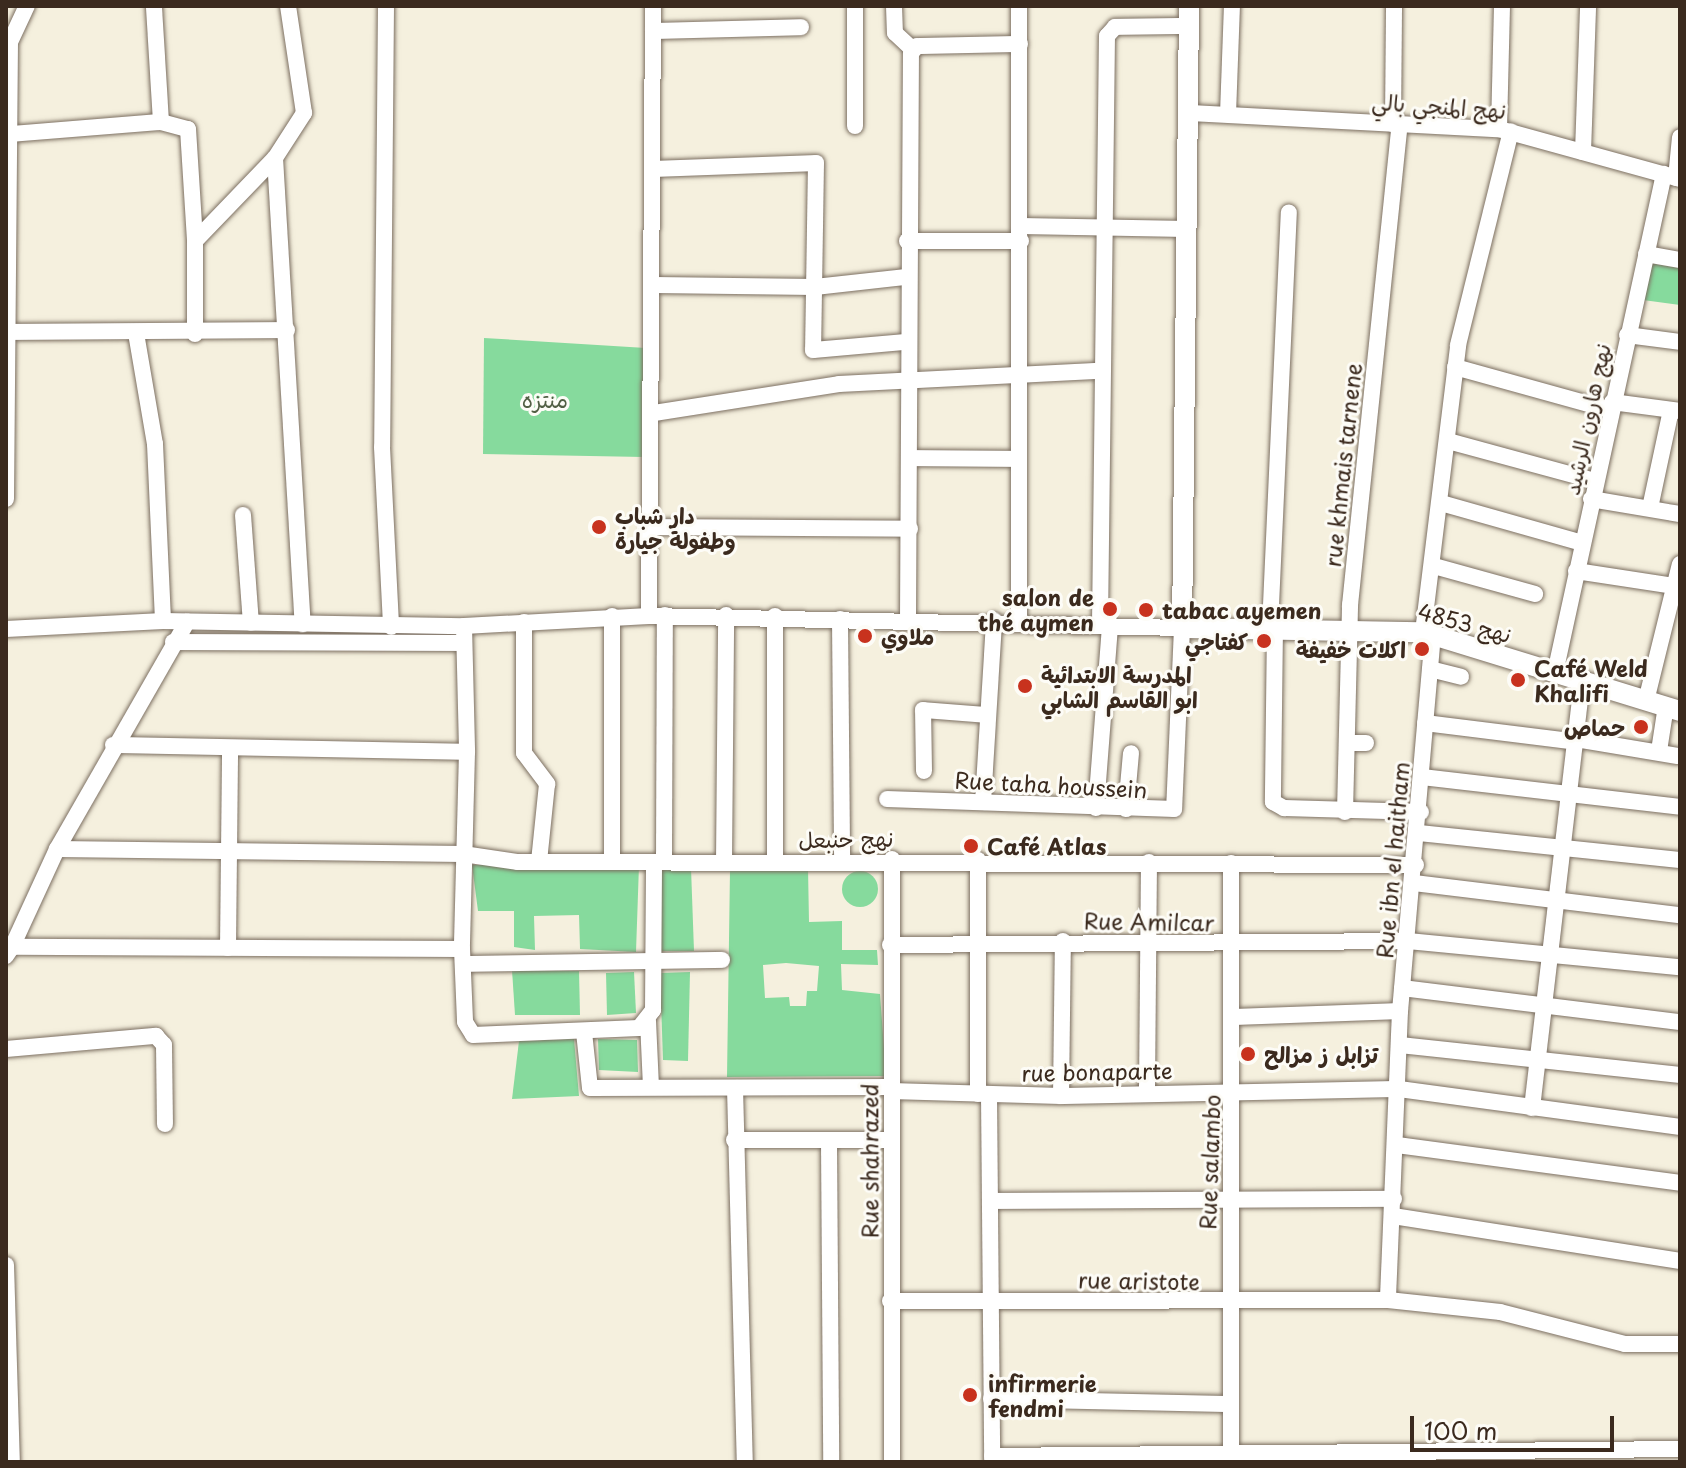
<!DOCTYPE html>
<html>
<head>
<meta charset="utf-8">
<style>
	body { margin:0 }
	#map { position:relative; width:1686px; height:1468px; overflow:hidden; background:#f5f0de; font-family:"Playpen Sans","Playpen Sans Arabic",sans-serif }
	div>[style] { position:absolute }
	.green>* { inset:0; background:#86da9d }
	.round { border-radius:50% }
	.roads { filter:drop-shadow(0 0 2px #7c6f61) drop-shadow(0 0 2px #7c6f61) }
	.minor>* { height:16px; margin:-8px; padding:0 8px; transform-origin:8px; border-radius:8px; background:#fff }
	.tertiary>* { height:20px; margin:-10px; padding:0 10px; transform-origin:10px; border-radius:10px; background:#fff }
	.dots>* { width:22px; height:22px; translate:-50% -50%; box-sizing:border-box; border:4px solid #fdfcf7; border-radius:50% }
	span { translate:-50% -50%; white-space:nowrap; text-align:center; line-height:1.15; -webkit-text-stroke:6px #fdfcf7; paint-order:stroke }
	.street-label { font-size:22px; color:#3b2a1e }
	.park-label { font-size:22px; color:#525f44 }
	.poi-label { font-size:22px; color:#3b2a1e; font-weight:700 }
	.left { translate:0 -50%; text-align:left }
	.right { translate:-100% -50%; text-align:right }
	.frame { position:absolute; inset:0; border:8px solid #3b2a1e; pointer-events:none }
	.scale { position:absolute; left:1410px; top:1416px; width:204px; height:36px; box-sizing:border-box; border:4px solid #3b2a1e; border-top:0; padding-left:10px; font-size:24px; line-height:28px; white-space:nowrap; color:#3b2a1e; -webkit-text-stroke:6px #fdfcf7; paint-order:stroke }
</style>
</head>
<body>
<div id="map">
	<div class="green">
		<i style="clip-path:polygon(1649px 263px,1680px 268px,1680px 305px,1643px 300px)"></i>
		<i style="clip-path:polygon(484px 338px,646px 348px,644px 457px,483px 454px)"></i>
		<i style="clip-path:polygon(472px 865px,639px 865px,636px 952px,580px 949px,579px 915px,534px 916px,535px 950px,514px 947px,514px 911px,478px 911px)"></i>
		<i style="clip-path:polygon(658px 867px,691px 868px,694px 951px,657px 951px)"></i>
		<i style="clip-path:polygon(evenodd,808px 868px,809px 922px,842px 921px,842px 950px,877px 950px,878px 965px,841px 964px,842px 990px,880px 994px,886px 1076px,727px 1077px,730px 870px,808px 868px,786px 963px,819px 966px,817px 991px,807px 991px,806px 1006px,790px 1006px,789px 997px,765px 998px,763px 965px,786px 963px)"></i>
		<i class="round" style="left:842px;top:871px;width:36px;height:36px"></i>
		<i style="clip-path:polygon(512px 970px,579px 971px,580px 1015px,515px 1015px)"></i>
		<i style="clip-path:polygon(634px 972px,636px 1013px,607px 1015px,606px 973px)"></i>
		<i style="clip-path:polygon(690px 972px,688px 1061px,663px 1060px,660px 973px)"></i>
		<i style="clip-path:polygon(574px 1039px,579px 1096px,512px 1099px,519px 1041px)"></i>
		<i style="clip-path:polygon(598px 1039px,637px 1040px,638px 1072px,599px 1070px)"></i>
	</div>
	<div class="roads">
		<div class="minor">
			<i style="left:386px;top:6px;width:441px;rotate:90.5deg"></i>
			<i style="left:382px;top:447px;width:180px;rotate:87.1deg"></i>
			<i style="left:653px;top:6px;width:610px;rotate:90.38deg"></i>
			<i style="left:649px;top:616px;width:533px;rotate:1.29deg"></i>
			<i style="left:1182px;top:628px;width:181px;rotate:92.5deg"></i>
			<i style="left:1174px;top:809px;width:287px;rotate:-178deg"></i>
			<i style="left:894px;top:6px;width:27px;rotate:88deg"></i>
			<i style="left:895px;top:33px;width:23px;rotate:43deg"></i>
			<i style="left:653px;top:31px;width:148px;rotate:-1.5deg"></i>
			<i style="left:1189px;top:113px;width:310px;rotate:3deg"></i>
			<i style="left:1499px;top:129px;width:188px;rotate:15.4deg"></i>
			<i style="left:1228px;top:114px;width:108px;rotate:-87.9deg"></i>
			<i style="left:161px;top:122px;width:28px;rotate:15deg"></i>
			<i style="left:188px;top:129px;width:112px;rotate:86.4deg"></i>
			<i style="left:1393px;top:124px;width:118px;rotate:-89.5deg"></i>
			<i style="left:855px;top:126px;width:120px;rotate:-90deg"></i>
			<i style="left:1499px;top:129px;width:123px;rotate:-88.6deg"></i>
			<i style="left:11px;top:134px;width:150px;rotate:-4.6deg"></i>
			<i style="left:161px;top:122px;width:116px;rotate:-93.5deg"></i>
			<i style="left:1583px;top:152px;width:146px;rotate:-88deg"></i>
			<i style="left:275px;top:158px;width:467px;rotate:86.6deg"></i>
			<i style="left:654px;top:169px;width:162px;rotate:-2.1deg"></i>
			<i style="left:816px;top:163px;width:187px;rotate:90.9deg"></i>
			<i style="left:813px;top:350px;width:91px;rotate:-5deg"></i>
			<i style="left:1676px;top:178px;width:41px;rotate:-84.4deg"></i>
			<i style="left:1021px;top:226px;width:166px;rotate:1deg"></i>
			<i style="left:907px;top:241px;width:114px"></i>
			<i style="left:1646px;top:254px;width:35px;rotate:10deg"></i>
			<i style="left:654px;top:285px;width:161px;rotate:0.7deg"></i>
			<i style="left:815px;top:287px;width:92px;rotate:-6.3deg"></i>
			<i style="left:10px;top:332px;width:277px;rotate:-0.4deg"></i>
			<i style="left:136px;top:333px;width:113px;rotate:80.3deg"></i>
			<i style="left:155px;top:444px;width:177px;rotate:87.4deg"></i>
			<i style="left:195px;top:334px;width:93px;rotate:-90deg"></i>
			<i style="left:195px;top:241px;width:115px;rotate:-46.1deg"></i>
			<i style="left:275px;top:158px;width:54px;rotate:-57.2deg"></i>
			<i style="left:304px;top:113px;width:108px;rotate:-98.5deg"></i>
			<i style="left:1627px;top:335px;width:53px;rotate:7.5deg"></i>
			<i style="left:1455px;top:367px;width:161px;rotate:15.5deg"></i>
			<i style="left:1612px;top:402px;width:69px;rotate:7.5deg"></i>
			<i style="left:654px;top:413px;width:187px;rotate:-8.9deg"></i>
			<i style="left:839px;top:384px;width:261px;rotate:-2.9deg"></i>
			<i style="left:1448px;top:441px;width:152px;rotate:15.2deg"></i>
			<i style="left:909px;top:458px;width:110px;rotate:0.5deg"></i>
			<i style="left:6px;top:499px;width:457px;rotate:-89.5deg"></i>
			<i style="left:10px;top:42px;width:40px;rotate:-65deg"></i>
			<i style="left:1591px;top:499px;width:90px;rotate:9.6deg"></i>
			<i style="left:1441px;top:503px;width:147px;rotate:15.8deg"></i>
			<i style="left:1650px;top:508px;width:100px;rotate:-77.9deg"></i>
			<i style="left:243px;top:515px;width:108px;rotate:85.8deg"></i>
			<i style="left:651px;top:527px;width:259px;rotate:0.4deg"></i>
			<i style="left:1434px;top:566px;width:105px;rotate:15.5deg"></i>
			<i style="left:1576px;top:571px;width:105px;rotate:8.7deg"></i>
			<i style="left:612px;top:616px;width:246px;rotate:90deg"></i>
			<i style="left:840px;top:619px;width:242px;rotate:89.5deg"></i>
			<i style="left:908px;top:619px;width:566px;rotate:-89.7deg"></i>
			<i style="left:911px;top:53px;width:9px;rotate:-49deg"></i>
			<i style="left:917px;top:46px;width:103px;rotate:-1.1deg"></i>
			<i style="left:524px;top:622px;width:131px;rotate:90deg"></i>
			<i style="left:524px;top:753px;width:39px;rotate:53deg"></i>
			<i style="left:547px;top:784px;width:78px;rotate:95.9deg"></i>
			<i style="left:1019px;top:623px;width:617px;rotate:-90deg"></i>
			<i style="left:1100px;top:624px;width:588px;rotate:-89.32deg"></i>
			<i style="left:1107px;top:36px;width:12px;rotate:-48deg"></i>
			<i style="left:1115px;top:27px;width:74px;rotate:-0.8deg"></i>
			<i style="left:464px;top:626px;width:185px;rotate:-3.1deg"></i>
			<i style="left:1270px;top:627px;width:415px;rotate:-87.4deg"></i>
			<i style="left:1275px;top:627px;width:175px;rotate:90.7deg"></i>
			<i style="left:1273px;top:802px;width:13px;rotate:29deg"></i>
			<i style="left:1284px;top:808px;width:137px;rotate:1.7deg"></i>
			<i style="left:6px;top:629px;width:157px;rotate:-2.9deg"></i>
			<i style="left:163px;top:621px;width:301px;rotate:1deg"></i>
			<i style="left:464px;top:626px;width:126px;rotate:88.6deg"></i>
			<i style="left:467px;top:752px;width:197px;rotate:91.5deg"></i>
			<i style="left:462px;top:949px;width:450px;rotate:-179.7deg"></i>
			<i style="left:12px;top:947px;width:11px;rotate:124deg"></i>
			<i style="left:1423px;top:632px;width:289px;rotate:-83deg"></i>
			<i style="left:1458px;top:345px;width:220px;rotate:-76.1deg"></i>
			<i style="left:1433px;top:634px;width:378px;rotate:95deg"></i>
			<i style="left:1400px;top:1011px;width:289px;rotate:92.4deg"></i>
			<i style="left:1388px;top:1300px;width:113px;rotate:6.1deg"></i>
			<i style="left:1500px;top:1312px;width:129px;rotate:14.4deg"></i>
			<i style="left:1625px;top:1344px;width:55px"></i>
			<i style="left:173px;top:642px;width:290px;rotate:0.2deg"></i>
			<i style="left:1430px;top:669px;width:32px;rotate:14deg"></i>
			<i style="left:1555px;top:673px;width:511px;rotate:-77.68deg"></i>
			<i style="left:1646px;top:701px;width:141px;rotate:-76.1deg"></i>
			<i style="left:1425px;top:723px;width:146px;rotate:7.1deg"></i>
			<i style="left:1570px;top:738px;width:109px;rotate:9.5deg"></i>
			<i style="left:1348px;top:743px;width:18px"></i>
			<i style="left:113px;top:745px;width:354px;rotate:1.1deg"></i>
			<i style="left:1659px;top:751px;width:46px;rotate:-81.2deg"></i>
			<i style="left:924px;top:771px;width:61px;rotate:-90.9deg"></i>
			<i style="left:923px;top:710px;width:64px;rotate:4.5deg"></i>
			<i style="left:1422px;top:777px;width:260px;rotate:6.6deg"></i>
			<i style="left:983px;top:802px;width:182px;rotate:-86.5deg"></i>
			<i style="left:1096px;top:808px;width:185px;rotate:-85.6deg"></i>
			<i style="left:1126px;top:809px;width:56px;rotate:-84.9deg"></i>
			<i style="left:1345px;top:812px;width:207px;rotate:-88.6deg"></i>
			<i style="left:1350px;top:605px;width:484px;rotate:-84.1deg"></i>
			<i style="left:1419px;top:833px;width:262px;rotate:5.9deg"></i>
			<i style="left:57px;top:849px;width:406px;rotate:0.7deg"></i>
			<i style="left:463px;top:854px;width:56px;rotate:8.3deg"></i>
			<i style="left:518px;top:862px;width:898px;rotate:0.19deg"></i>
			<i style="left:978px;top:860px;width:234px;rotate:90deg"></i>
			<i style="left:775px;top:861px;width:245px;rotate:-90deg"></i>
			<i style="left:664px;top:862px;width:247px;rotate:-89.8deg"></i>
			<i style="left:724px;top:863px;width:248px;rotate:-89.5deg"></i>
			<i style="left:1231px;top:863px;width:597px;rotate:90deg"></i>
			<i style="left:1414px;top:883px;width:268px;rotate:6.9deg"></i>
			<i style="left:890px;top:945px;width:518px;rotate:-0.44deg"></i>
			<i style="left:1408px;top:941px;width:273px;rotate:5.5deg"></i>
			<i style="left:12px;top:947px;width:108px;rotate:-65.3deg"></i>
			<i style="left:57px;top:849px;width:262px;rotate:-60.2deg"></i>
			<i style="left:228px;top:948px;width:198px;rotate:-89.4deg"></i>
			<i style="left:462px;top:949px;width:73px;rotate:87.6deg"></i>
			<i style="left:465px;top:1022px;width:15px;rotate:58deg"></i>
			<i style="left:473px;top:1035px;width:166px;rotate:-2.4deg"></i>
			<i style="left:639px;top:1028px;width:23px;rotate:-52deg"></i>
			<i style="left:653px;top:1010px;width:148px;rotate:-89.6deg"></i>
			<i style="left:463px;top:964px;width:259px;rotate:-0.9deg"></i>
			<i style="left:1402px;top:988px;width:280px;rotate:7deg"></i>
			<i style="left:1235px;top:1017px;width:165px;rotate:-2.1deg"></i>
			<i style="left:648px;top:1021px;width:65px;rotate:87.4deg"></i>
			<i style="left:584px;top:1032px;width:56px;rotate:83.9deg"></i>
			<i style="left:590px;top:1088px;width:302px;rotate:-0.2deg"></i>
			<i style="left:1400px;top:1045px;width:282px;rotate:6.1deg"></i>
			<i style="left:6px;top:1049px;width:151px;rotate:-5deg"></i>
			<i style="left:156px;top:1036px;width:12px;rotate:48deg"></i>
			<i style="left:164px;top:1045px;width:79px;rotate:89.3deg"></i>
			<i style="left:735px;top:1088px;width:374px;rotate:88.5deg"></i>
			<i style="left:1147px;top:1089px;width:227px;rotate:-89.5deg"></i>
			<i style="left:891px;top:1091px;width:170px;rotate:1.7deg"></i>
			<i style="left:1061px;top:1096px;width:338px;rotate:-1.2deg"></i>
			<i style="left:1399px;top:1089px;width:284px;rotate:7.7deg"></i>
			<i style="left:989px;top:1094px;width:368px;rotate:89.5deg"></i>
			<i style="left:1061px;top:1096px;width:155px;rotate:-89.3deg"></i>
			<i style="left:1532px;top:1108px;width:429px;rotate:-83.3deg"></i>
			<i style="left:734px;top:1140px;width:157px"></i>
			<i style="left:829px;top:1142px;width:320px;rotate:89.6deg"></i>
			<i style="left:1397px;top:1145px;width:286px;rotate:7.6deg"></i>
			<i style="left:993px;top:1201px;width:401px;rotate:-0.3deg"></i>
			<i style="left:1393px;top:1216px;width:291px;rotate:8.9deg"></i>
			<i style="left:6px;top:1265px;width:197px;rotate:88.3deg"></i>
			<i style="left:890px;top:1301px;width:498px;rotate:-0.1deg"></i>
			<i style="left:991px;top:1399px;width:238px;rotate:1.2deg"></i>
			<i style="left:992px;top:1456px;width:688px;rotate:-0.58deg"></i>
			<i style="left:892px;top:1462px;width:603px;rotate:-90deg"></i>
		</div>
		<div class="tertiary">
			<i style="left:1189px;top:6px;width:622px;rotate:90.64deg"></i>
			<i style="left:1182px;top:628px;width:241px;rotate:1deg"></i>
			<i style="left:1423px;top:632px;width:269px;rotate:17.1deg"></i>
		</div>
	</div>
	<div class="dots">
		<i style="left:599px;top:527px;background:#c8321e"></i>
		<i style="left:1110px;top:609px;background:#c8321e"></i>
		<i style="left:1146px;top:610px;background:#c8321e"></i>
		<i style="left:865px;top:636px;background:#c8321e"></i>
		<i style="left:1264px;top:641px;background:#c8321e"></i>
		<i style="left:1422px;top:649px;background:#c8321e"></i>
		<i style="left:1518px;top:680px;background:#c8321e"></i>
		<i style="left:1025px;top:686px;background:#c8321e"></i>
		<i style="left:1641px;top:727px;background:#c8321e"></i>
		<i style="left:971px;top:846px;background:#c8321e"></i>
		<i style="left:1248px;top:1054px;background:#c8321e"></i>
		<i style="left:970px;top:1395px;background:#c8321e"></i>
	</div>
	<div class="street-label">
		<span style="left:1439px;top:105px;rotate:4deg">نهج المنجي بالي</span>
		<span style="left:1586px;top:419px;rotate:-78deg">نهج هارون الرشيد</span>
		<span style="left:1342px;top:465px;rotate:-84deg">rue khmais tarnene</span>
		<span style="left:1465px;top:622px;rotate:15deg">نهج 4853</span>
		<span style="left:1051px;top:784px;rotate:3deg">Rue taha houssein</span>
		<span style="left:846px;top:838px;rotate:-1deg">نهج حنبعل</span>
		<span style="left:1392px;top:860px;rotate:-85deg">Rue ibn el haitham</span>
		<span style="left:1149px;top:921px;rotate:1deg">Rue Amilcar</span>
		<span style="left:1097px;top:1071px;rotate:-1deg">rue bonaparte</span>
		<span style="left:869px;top:1161px;rotate:-90deg">Rue shahrazed</span>
		<span style="left:1209px;top:1162px;rotate:-88deg">Rue salambo</span>
		<span style="left:1139px;top:1280px;rotate:1deg">rue aristote</span>
	</div>
	<div class="park-label">
		<span style="left:545px;top:399px">منتزه</span>
	</div>
	<div class="poi-label">
		<span class="left" style="left:615px;top:527px">دار شباب<br>وطفولة جيارة</span>
		<span class="right" style="left:1094px;top:609px">salon de<br>thé aymen</span>
		<span class="left" style="left:1162px;top:610px">tabac ayemen</span>
		<span class="left" style="left:881px;top:636px">ملاوي</span>
		<span class="right" style="left:1248px;top:641px">كفتاجي</span>
		<span class="right" style="left:1406px;top:649px">اكلات خفيفة</span>
		<span class="left" style="left:1534px;top:680px">Café Weld<br>Khalifi</span>
		<span class="left" style="left:1041px;top:686px">المدرسة الابتدائية<br>ابو القاسم الشابي</span>
		<span class="right" style="left:1625px;top:727px">حماص</span>
		<span class="left" style="left:987px;top:846px">Café Atlas</span>
		<span class="left" style="left:1264px;top:1054px">تزابل ز مزالح</span>
		<span class="left" style="left:988px;top:1395px">infirmerie<br>fendmi</span>
	</div>
	<div class="frame"></div>
	<div class="scale">100 m</div>
</div>
</body>
</html>
